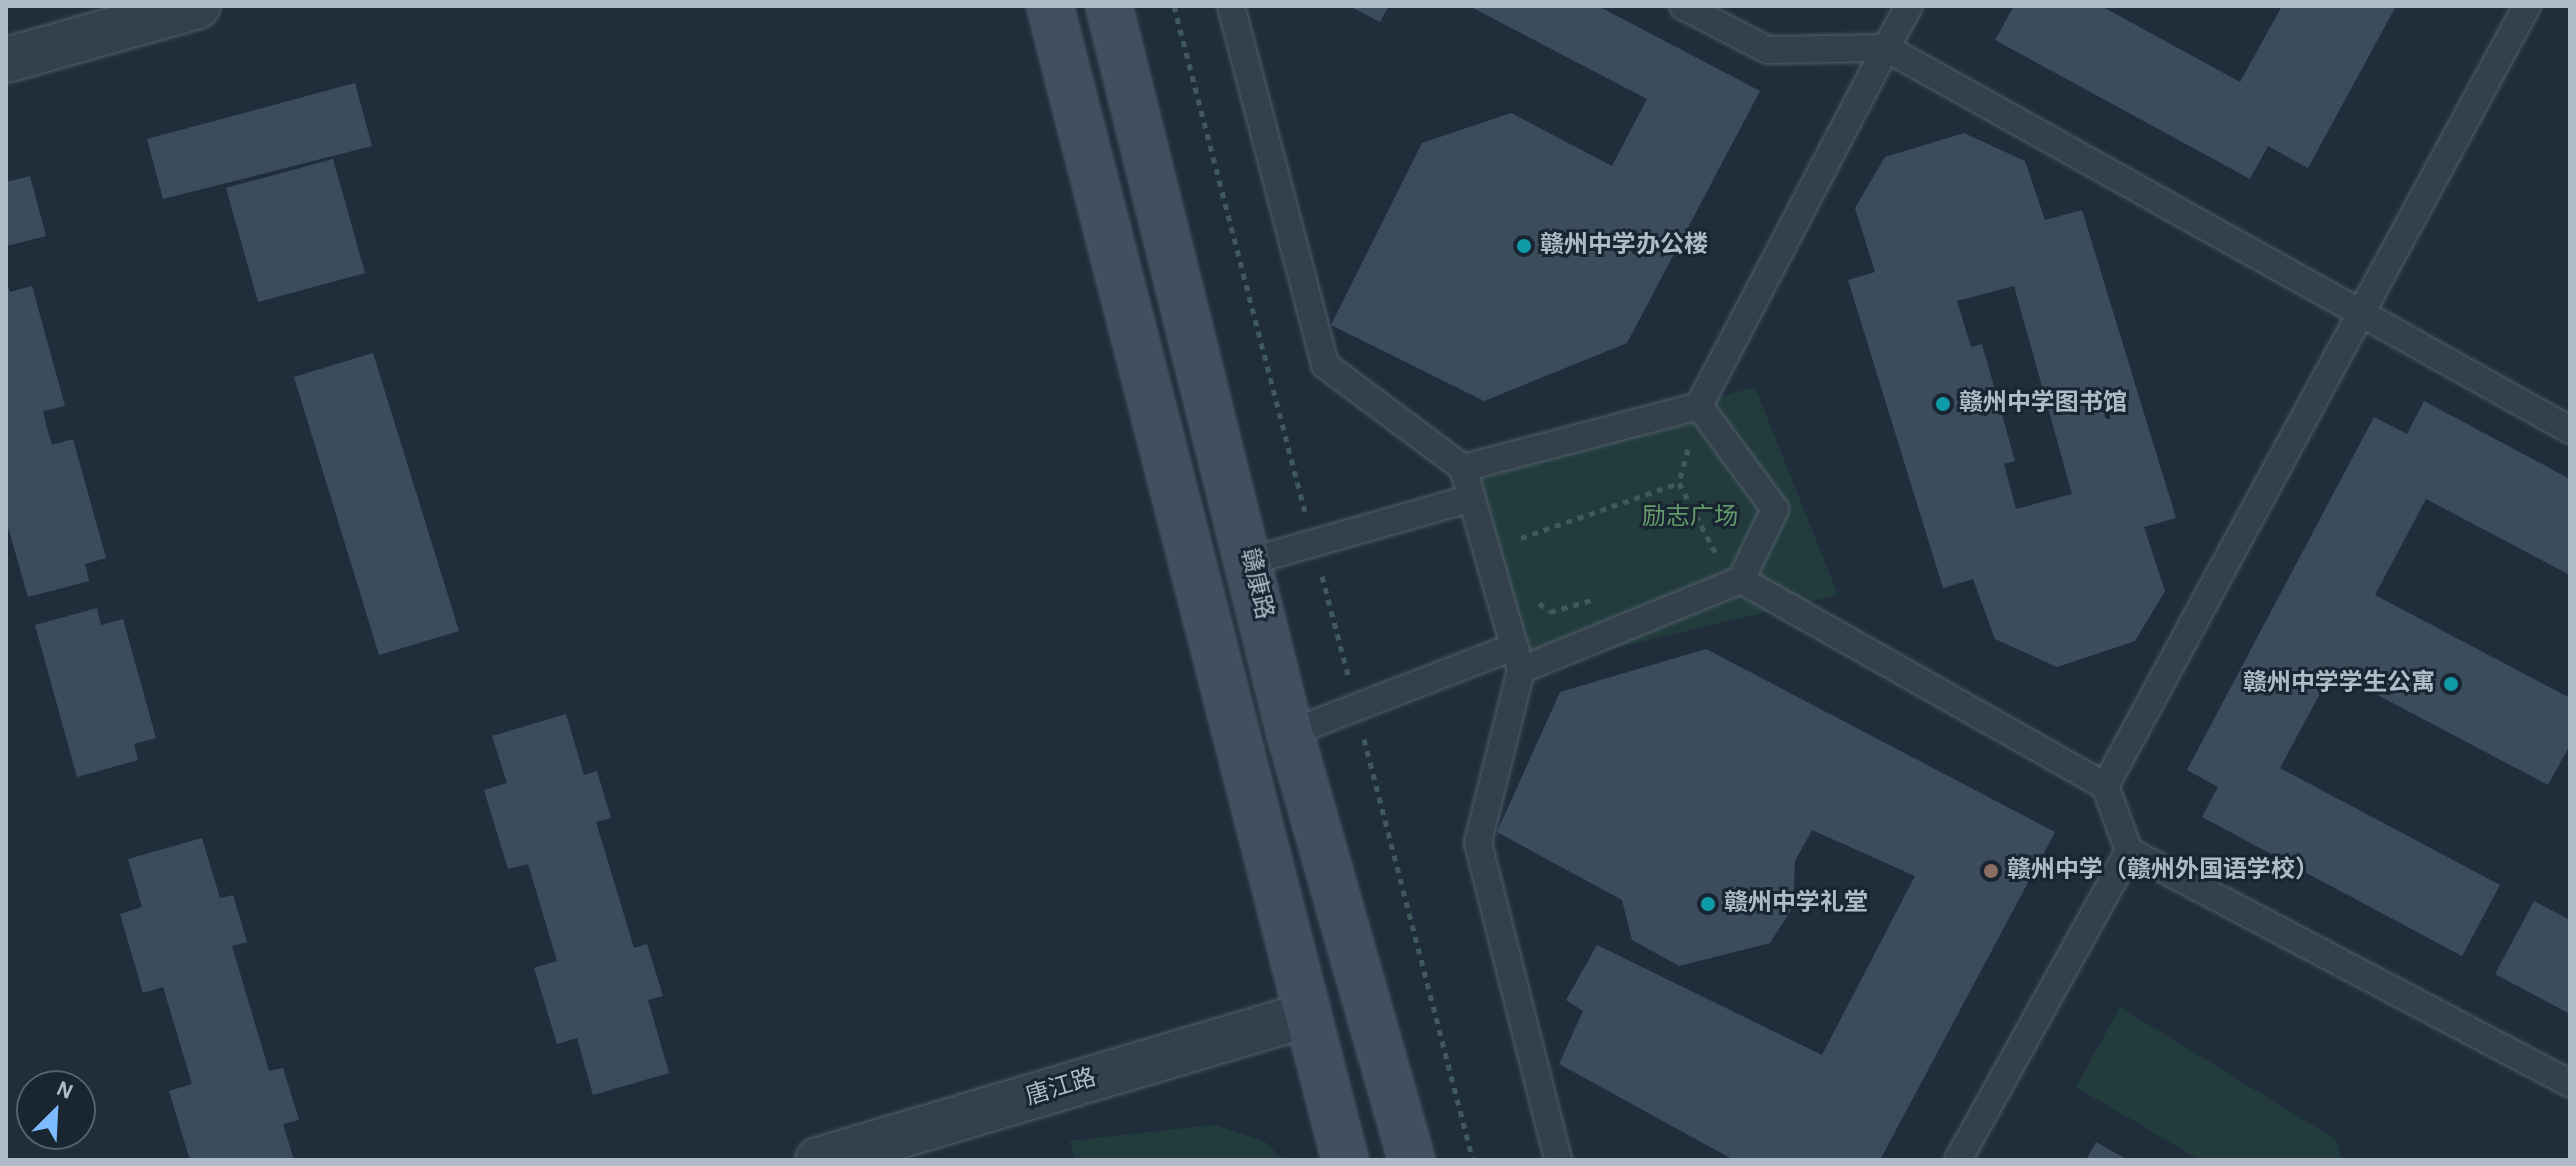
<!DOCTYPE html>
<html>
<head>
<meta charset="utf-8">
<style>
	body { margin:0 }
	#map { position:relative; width:2576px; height:1166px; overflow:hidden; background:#202e3c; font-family:"Alegreya Sans","Noto Sans SC",sans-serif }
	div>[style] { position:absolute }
	.green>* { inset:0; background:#223c3d }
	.building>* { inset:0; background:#3b4d5c }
	.path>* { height:5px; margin-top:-2.5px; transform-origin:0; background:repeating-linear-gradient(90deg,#40595a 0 6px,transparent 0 12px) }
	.roads { filter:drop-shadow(0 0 2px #525e6a) drop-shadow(0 0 2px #525e6a) }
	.service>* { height:26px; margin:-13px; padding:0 13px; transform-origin:13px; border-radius:13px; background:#34404c }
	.tertiary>* { height:44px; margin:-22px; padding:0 22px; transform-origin:22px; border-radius:22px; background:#34404c }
	.secondary>* { height:44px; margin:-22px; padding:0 22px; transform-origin:22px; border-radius:22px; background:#414f60 }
	.dots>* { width:22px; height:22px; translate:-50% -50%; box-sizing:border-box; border:4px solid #192531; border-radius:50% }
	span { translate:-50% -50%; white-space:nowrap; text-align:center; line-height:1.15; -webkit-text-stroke:6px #192531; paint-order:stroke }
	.poi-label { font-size:24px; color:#afbbc8; font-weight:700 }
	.left { translate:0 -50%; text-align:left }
	.right { translate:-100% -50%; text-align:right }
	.park-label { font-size:24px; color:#649b6c }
	.street-label { font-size:24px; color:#afbbc8 }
	.frame { position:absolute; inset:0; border:8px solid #afbbc8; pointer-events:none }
	.north { position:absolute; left:16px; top:1070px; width:80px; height:80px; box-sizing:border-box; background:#192531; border:2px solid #55616d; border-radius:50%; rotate:24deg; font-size:22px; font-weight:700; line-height:32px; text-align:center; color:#afbbc8 }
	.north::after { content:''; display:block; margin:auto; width:28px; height:36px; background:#7dbaff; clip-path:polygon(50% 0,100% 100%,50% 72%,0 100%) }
</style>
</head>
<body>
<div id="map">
	<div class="green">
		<i style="clip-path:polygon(1755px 387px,1838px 595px,1521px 670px,1463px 468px)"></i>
		<i style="clip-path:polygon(2120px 1007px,2335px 1139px,2342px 1160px,2200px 1160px,2076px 1087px)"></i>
		<i style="clip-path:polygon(1214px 1125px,1265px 1142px,1283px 1160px,1075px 1160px,1070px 1141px)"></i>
	</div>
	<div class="building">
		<i style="clip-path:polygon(1349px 6px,1389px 6px,1380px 22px)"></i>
		<i style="clip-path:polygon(1469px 6px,1598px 6px,1760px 91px,1627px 343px,1484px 401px,1331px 325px,1422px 143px,1511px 113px,1612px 166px,1647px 99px)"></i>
		<i style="clip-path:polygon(2014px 6px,2101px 6px,2240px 82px,2282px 6px,2396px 6px,2308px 168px,2268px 146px,2250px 179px,1995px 40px)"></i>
		<i style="clip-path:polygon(355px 83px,372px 146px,163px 199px,147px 139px)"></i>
		<i style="clip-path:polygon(evenodd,1964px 133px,2025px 161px,2045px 220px,2082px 210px,2176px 518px,2144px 527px,2165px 591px,2135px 641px,2057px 667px,1995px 639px,1973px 579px,1943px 588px,1848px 280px,1875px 272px,1855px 208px,1885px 157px,1964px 133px,2014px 286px,2072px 494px,2016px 509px,2004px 464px,2015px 461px,1982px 344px,1971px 347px,1957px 301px,2014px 286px)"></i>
		<i style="clip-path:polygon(333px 159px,365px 273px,258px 302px,226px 188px)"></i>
		<i style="clip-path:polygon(30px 176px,46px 236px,6px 246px,6px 182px)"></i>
		<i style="clip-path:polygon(6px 281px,10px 292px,32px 286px,65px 406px,43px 411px,47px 428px,52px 445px,73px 439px,106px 558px,85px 564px,89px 581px,28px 597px,6px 520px)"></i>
		<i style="clip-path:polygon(373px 353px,459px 631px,379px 655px,294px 377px)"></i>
		<i style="clip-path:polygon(2424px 401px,2570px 479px,2570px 575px,2426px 499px,2375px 595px,2570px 698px,2570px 745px,2548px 785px,2332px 671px,2280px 768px,2500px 885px,2462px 956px,2202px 817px,2218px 787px,2187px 770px,2374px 417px,2407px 434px)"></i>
		<i style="clip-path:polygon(97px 608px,101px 625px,123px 619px,156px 738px,134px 744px,138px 760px,77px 777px,35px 625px)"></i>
		<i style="clip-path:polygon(1706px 649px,2055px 832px,1880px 1160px,1734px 1160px,1559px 1064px,1583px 1011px,1566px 1000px,1597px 945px,1822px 1055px,1915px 876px,1812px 830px,1795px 861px,1793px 907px,1770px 943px,1679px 966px,1632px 940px,1622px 900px,1497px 832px,1560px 692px)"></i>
		<i style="clip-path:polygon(566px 714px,584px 775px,597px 771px,611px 818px,596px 822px,634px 948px,647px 944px,663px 996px,648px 1000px,669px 1073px,593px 1095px,577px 1038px,557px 1044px,534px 968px,557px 961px,528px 864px,508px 869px,484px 790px,507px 783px,492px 736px)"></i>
		<i style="clip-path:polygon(202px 838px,220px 898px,233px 895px,247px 942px,232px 946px,269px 1071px,283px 1068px,299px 1120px,283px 1124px,294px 1160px,190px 1160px,169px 1091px,192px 1084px,163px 987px,143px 993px,120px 914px,142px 907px,128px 859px)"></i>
		<i style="clip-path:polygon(2534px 901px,2570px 920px,2570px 1014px,2495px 974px)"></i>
		<i style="clip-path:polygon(2096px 1142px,2128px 1160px,2086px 1160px)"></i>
	</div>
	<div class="path">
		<i style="left:1174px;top:6px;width:523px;rotate:75.49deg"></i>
		<i style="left:1688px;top:449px;width:35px;rotate:105deg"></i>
		<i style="left:1679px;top:483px;width:78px;rotate:62.4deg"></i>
		<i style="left:1521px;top:538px;width:167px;rotate:-19.2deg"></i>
		<i style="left:1322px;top:576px;width:102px;rotate:75.3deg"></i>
		<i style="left:1539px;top:603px;width:14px;rotate:39deg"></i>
		<i style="left:1550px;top:612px;width:44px;rotate:-15.9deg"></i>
		<i style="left:1364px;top:739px;width:435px;rotate:75.5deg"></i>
	</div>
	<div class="roads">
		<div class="service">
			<i style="left:1231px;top:6px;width:371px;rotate:75.3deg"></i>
			<i style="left:1325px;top:365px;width:172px;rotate:36.7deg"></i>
			<i style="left:1463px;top:468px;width:210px;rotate:74deg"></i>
			<i style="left:1521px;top:670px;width:178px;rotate:104deg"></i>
			<i style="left:1478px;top:843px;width:327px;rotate:75.8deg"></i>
			<i style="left:1683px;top:6px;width:96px;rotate:27.4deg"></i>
			<i style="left:1768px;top:50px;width:118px;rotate:-1deg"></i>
			<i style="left:1886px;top:48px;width:404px;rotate:117.6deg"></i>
			<i style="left:1909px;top:6px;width:48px;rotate:118.7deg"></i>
			<i style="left:1886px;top:48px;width:783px;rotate:29.18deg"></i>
			<i style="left:2527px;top:6px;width:887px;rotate:118.41deg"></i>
			<i style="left:2105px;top:786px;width:69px;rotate:69.7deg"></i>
			<i style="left:2129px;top:851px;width:499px;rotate:27.8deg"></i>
			<i style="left:1463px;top:468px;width:244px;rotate:-14.7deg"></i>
			<i style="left:1699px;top:406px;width:128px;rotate:53.6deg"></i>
			<i style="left:1775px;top:509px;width:79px;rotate:115.6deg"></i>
			<i style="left:1741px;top:580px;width:238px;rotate:157.8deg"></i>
			<i style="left:1251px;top:561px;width:230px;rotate:-15.9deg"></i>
			<i style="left:1741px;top:580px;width:418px;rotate:29.5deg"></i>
			<i style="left:1290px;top:733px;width:241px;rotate:-21.1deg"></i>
			<i style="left:1958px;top:1160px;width:353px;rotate:-61deg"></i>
		</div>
		<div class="tertiary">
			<i style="left:6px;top:60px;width:199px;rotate:-15.7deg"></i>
			<i style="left:818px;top:1160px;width:506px;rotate:-16.54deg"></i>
		</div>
		<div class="secondary">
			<i style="left:1050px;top:6px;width:1191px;rotate:75.66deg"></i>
			<i style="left:1109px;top:6px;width:749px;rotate:76.02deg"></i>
			<i style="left:1290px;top:733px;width:444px;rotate:74.1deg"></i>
		</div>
	</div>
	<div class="dots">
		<i style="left:1524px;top:246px;background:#0f9aa8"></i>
		<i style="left:1943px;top:404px;background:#0f9aa8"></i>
		<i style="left:2451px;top:684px;background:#0f9aa8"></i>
		<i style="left:1991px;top:871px;background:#8d6e63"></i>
		<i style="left:1708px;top:904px;background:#0f9aa8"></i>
	</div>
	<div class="poi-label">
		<span class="left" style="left:1540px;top:246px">赣州中学办公楼</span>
		<span class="left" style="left:1959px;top:404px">赣州中学图书馆</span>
		<span class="right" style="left:2435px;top:684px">赣州中学学生公寓</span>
		<span class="left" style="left:2007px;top:871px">赣州中学（赣州外国语学校）</span>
		<span class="left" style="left:1724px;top:904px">赣州中学礼堂</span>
	</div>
	<div class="park-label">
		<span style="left:1690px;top:518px">励志广场</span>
	</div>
	<div class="street-label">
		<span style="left:1256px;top:584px;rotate:77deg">赣康路</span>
		<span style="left:1061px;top:1088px;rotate:-17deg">唐江路</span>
	</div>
	<div class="frame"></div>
	<div class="north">N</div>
</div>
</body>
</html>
